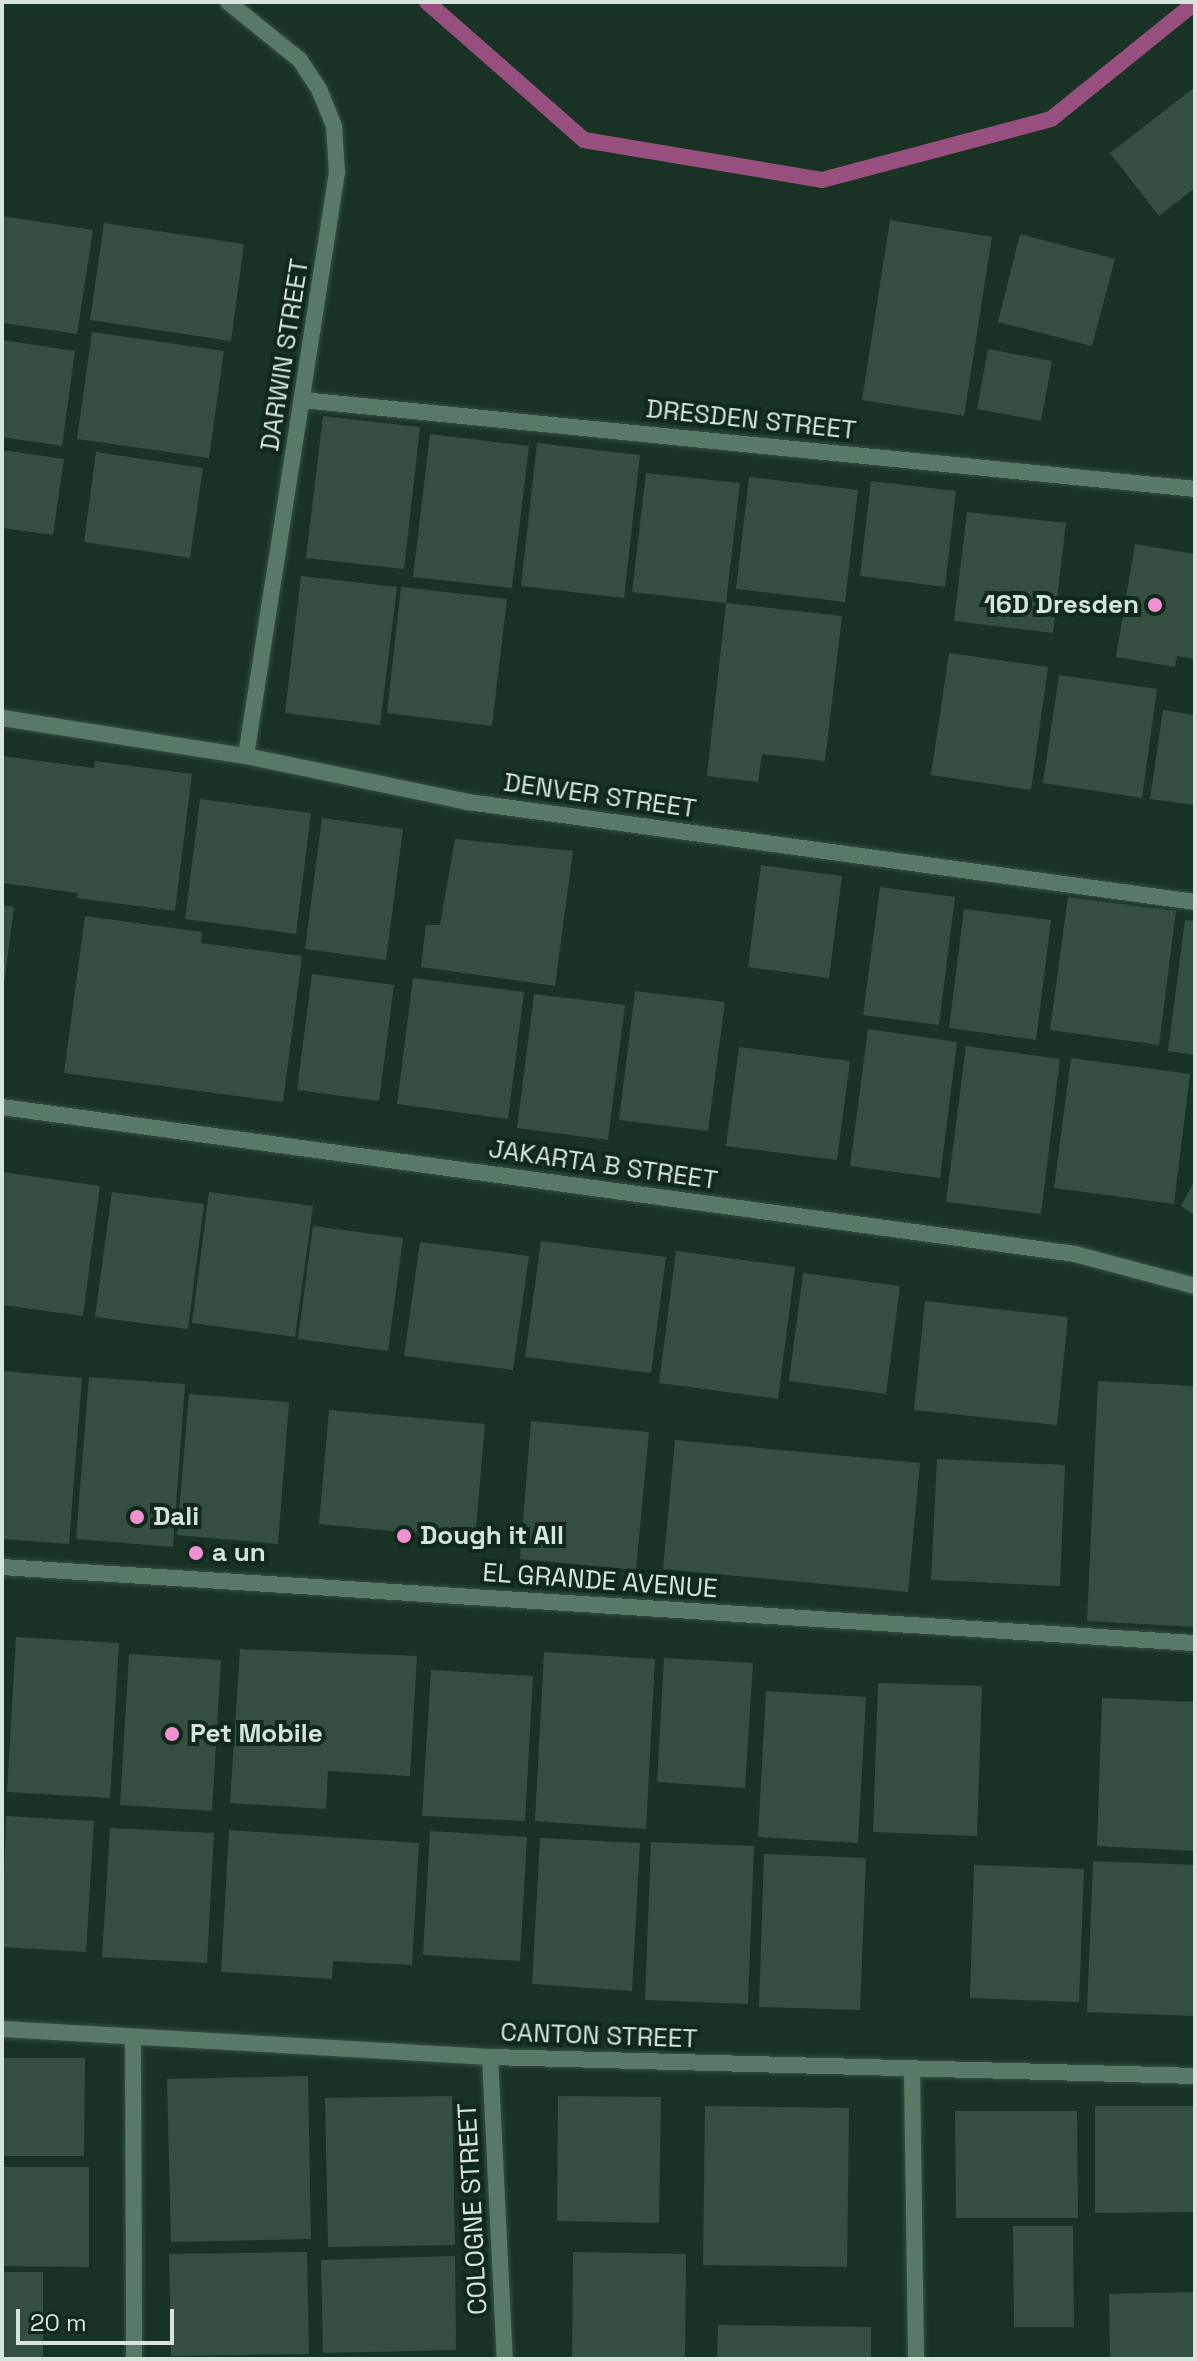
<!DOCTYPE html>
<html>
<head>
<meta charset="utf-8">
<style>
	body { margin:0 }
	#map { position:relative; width:1197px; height:2361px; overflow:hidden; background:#183324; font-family:"Space Grotesk",sans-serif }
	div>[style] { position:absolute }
	.stream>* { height:16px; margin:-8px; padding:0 8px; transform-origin:8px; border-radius:8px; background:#97507d }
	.building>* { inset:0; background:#344f3f }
	.roads { filter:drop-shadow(0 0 2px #364f41) drop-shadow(0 0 2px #364f41) }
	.minor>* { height:16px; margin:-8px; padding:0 8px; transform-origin:8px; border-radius:8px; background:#587965 }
	.tertiary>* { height:16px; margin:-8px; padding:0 8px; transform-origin:8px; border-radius:8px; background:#587965 }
	.dots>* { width:22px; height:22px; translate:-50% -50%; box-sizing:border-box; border:4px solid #0e291a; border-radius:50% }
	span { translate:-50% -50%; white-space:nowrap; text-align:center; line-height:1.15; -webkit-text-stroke:8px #0e291a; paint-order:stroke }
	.street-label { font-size:26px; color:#d5e5db }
	.poi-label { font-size:26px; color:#d5e5db; font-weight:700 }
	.right { translate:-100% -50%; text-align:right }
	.left { translate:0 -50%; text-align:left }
	.frame { position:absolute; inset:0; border:4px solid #d5e5db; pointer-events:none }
	.scale { position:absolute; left:16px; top:2309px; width:158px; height:36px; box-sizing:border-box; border:4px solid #d5e5db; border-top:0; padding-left:10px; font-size:24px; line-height:28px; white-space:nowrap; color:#d5e5db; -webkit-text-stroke:6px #0e291a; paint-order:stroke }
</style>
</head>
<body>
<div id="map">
	<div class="stream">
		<i style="left:427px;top:2px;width:209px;rotate:41.3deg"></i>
		<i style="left:584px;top:140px;width:241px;rotate:9.5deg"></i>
		<i style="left:822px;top:180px;width:237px;rotate:-14.9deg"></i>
		<i style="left:1051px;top:119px;width:185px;rotate:-38.9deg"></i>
	</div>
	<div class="building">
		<i style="clip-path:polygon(1195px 87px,1195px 188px,1159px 216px,1110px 153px)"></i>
		<i style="clip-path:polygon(2px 216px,93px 230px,77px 334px,2px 323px)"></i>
		<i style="clip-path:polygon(890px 220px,992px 237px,964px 416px,862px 400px)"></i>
		<i style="clip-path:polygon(104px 223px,244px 244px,231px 341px,90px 320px)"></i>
		<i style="clip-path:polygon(1020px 234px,1115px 259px,1092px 346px,998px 322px)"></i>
		<i style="clip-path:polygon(92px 332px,224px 351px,209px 458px,77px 439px)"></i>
		<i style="clip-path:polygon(2px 340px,75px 351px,62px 446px,2px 437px)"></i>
		<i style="clip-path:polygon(988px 349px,1052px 361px,1041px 421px,977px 409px)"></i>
		<i style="clip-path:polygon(323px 416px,420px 427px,404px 569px,306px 558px)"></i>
		<i style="clip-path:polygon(430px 434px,529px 446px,512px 588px,413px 577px)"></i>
		<i style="clip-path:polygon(537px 443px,640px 455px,624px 598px,521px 586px)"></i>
		<i style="clip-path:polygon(2px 450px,64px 459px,53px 535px,2px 528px)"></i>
		<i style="clip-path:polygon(96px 452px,203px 468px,190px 558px,84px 542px)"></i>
		<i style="clip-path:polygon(646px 473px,740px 483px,726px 603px,632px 592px)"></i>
		<i style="clip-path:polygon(749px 477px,858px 490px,845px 602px,736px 589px)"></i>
		<i style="clip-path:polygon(871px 481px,956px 491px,945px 587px,860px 576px)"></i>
		<i style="clip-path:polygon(967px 512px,1066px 523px,1053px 633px,954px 621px)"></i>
		<i style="clip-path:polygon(1135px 544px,1195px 554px,1195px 659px,1177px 656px,1175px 667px,1116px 657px)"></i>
		<i style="clip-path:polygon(301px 576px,397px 587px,380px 725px,285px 713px)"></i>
		<i style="clip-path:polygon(401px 587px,507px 599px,492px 726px,387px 713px)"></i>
		<i style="clip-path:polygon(726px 603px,842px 616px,825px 761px,762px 754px,758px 782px,707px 776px)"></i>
		<i style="clip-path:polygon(949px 653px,1048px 667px,1031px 790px,931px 775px)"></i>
		<i style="clip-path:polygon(1059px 675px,1157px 689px,1142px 798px,1043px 783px)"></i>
		<i style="clip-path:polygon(1163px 710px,1195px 715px,1195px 805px,1150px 799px)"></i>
		<i style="clip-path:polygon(2px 756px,94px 768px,95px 761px,192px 774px,175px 911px,77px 898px,78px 893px,2px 883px)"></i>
		<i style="clip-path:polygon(200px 799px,311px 813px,296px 934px,185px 919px)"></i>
		<i style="clip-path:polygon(322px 818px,403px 829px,386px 960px,305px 949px)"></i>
		<i style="clip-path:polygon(455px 839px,573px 851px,555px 986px,421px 967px,426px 925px,440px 925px)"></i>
		<i style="clip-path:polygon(761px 865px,842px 876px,829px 978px,748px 967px)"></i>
		<i style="clip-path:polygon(880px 887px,955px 897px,939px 1025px,863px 1015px)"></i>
		<i style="clip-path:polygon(1068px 897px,1176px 911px,1159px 1045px,1050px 1030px)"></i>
		<i style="clip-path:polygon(2px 905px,14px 907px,4px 983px,2px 983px)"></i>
		<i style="clip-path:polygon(964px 909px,1051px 920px,1036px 1040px,949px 1028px)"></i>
		<i style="clip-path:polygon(85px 916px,202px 932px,201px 943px,302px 956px,283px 1102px,64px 1073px)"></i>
		<i style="clip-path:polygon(1185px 920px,1195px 921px,1195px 1055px,1168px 1051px)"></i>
		<i style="clip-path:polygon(312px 974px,394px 985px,379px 1101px,297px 1090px)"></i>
		<i style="clip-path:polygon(413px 978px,524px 992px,508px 1119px,397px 1104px)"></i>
		<i style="clip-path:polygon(635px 991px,725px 1002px,708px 1131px,619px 1120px)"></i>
		<i style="clip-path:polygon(534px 994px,625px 1005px,608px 1140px,517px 1128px)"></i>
		<i style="clip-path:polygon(868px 1029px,957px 1042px,940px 1178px,850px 1166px)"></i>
		<i style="clip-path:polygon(966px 1046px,1060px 1059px,1041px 1214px,946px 1202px)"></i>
		<i style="clip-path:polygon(739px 1047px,850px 1061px,837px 1160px,726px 1146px)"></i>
		<i style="clip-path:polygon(1071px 1058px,1190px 1074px,1174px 1204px,1054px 1188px)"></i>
		<i style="clip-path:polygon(2px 1172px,100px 1186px,83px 1316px,2px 1305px)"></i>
		<i style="clip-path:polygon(1195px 1180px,1195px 1216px,1181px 1206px)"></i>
		<i style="clip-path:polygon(112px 1192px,204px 1204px,188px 1329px,95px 1317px)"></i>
		<i style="clip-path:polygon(209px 1192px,313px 1206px,295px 1337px,192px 1323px)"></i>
		<i style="clip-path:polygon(313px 1226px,403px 1238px,388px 1351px,298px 1339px)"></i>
		<i style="clip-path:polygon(541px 1241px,666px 1257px,651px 1373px,525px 1357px)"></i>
		<i style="clip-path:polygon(420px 1242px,529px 1256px,513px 1370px,404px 1356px)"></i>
		<i style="clip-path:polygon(676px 1251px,795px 1267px,778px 1399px,659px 1383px)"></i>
		<i style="clip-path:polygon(803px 1273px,900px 1286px,886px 1394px,789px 1381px)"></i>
		<i style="clip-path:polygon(925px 1301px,1068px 1317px,1057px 1425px,914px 1410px)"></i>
		<i style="clip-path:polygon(2px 1371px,82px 1378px,69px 1544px,2px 1539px)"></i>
		<i style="clip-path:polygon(89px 1377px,185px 1384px,173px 1547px,76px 1539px)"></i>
		<i style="clip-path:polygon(1098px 1381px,1195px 1386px,1195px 1627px,1087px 1621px)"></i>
		<i style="clip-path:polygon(189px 1394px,289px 1402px,278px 1544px,177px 1535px)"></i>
		<i style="clip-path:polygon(329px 1410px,485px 1424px,475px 1539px,319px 1524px)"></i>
		<i style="clip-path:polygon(531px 1421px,649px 1432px,636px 1570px,520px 1559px)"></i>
		<i style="clip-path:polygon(675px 1440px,920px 1463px,908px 1592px,663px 1569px)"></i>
		<i style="clip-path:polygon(937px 1459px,1065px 1465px,1060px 1586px,931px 1580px)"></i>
		<i style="clip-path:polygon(16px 1637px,119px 1643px,110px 1798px,7px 1792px)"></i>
		<i style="clip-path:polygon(240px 1649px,417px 1656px,410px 1776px,328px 1771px,326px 1809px,230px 1803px)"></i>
		<i style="clip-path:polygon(544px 1652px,655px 1659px,646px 1829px,535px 1821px)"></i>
		<i style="clip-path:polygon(129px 1654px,221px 1660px,212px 1811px,120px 1805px)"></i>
		<i style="clip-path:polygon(664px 1658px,753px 1663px,745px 1788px,657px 1782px)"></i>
		<i style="clip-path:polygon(431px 1670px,533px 1676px,525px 1821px,422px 1816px)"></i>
		<i style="clip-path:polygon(878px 1683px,982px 1686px,977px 1836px,873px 1832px)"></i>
		<i style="clip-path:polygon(766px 1691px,866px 1697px,858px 1843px,758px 1837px)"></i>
		<i style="clip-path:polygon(1102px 1698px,1195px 1702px,1195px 1851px,1097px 1846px)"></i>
		<i style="clip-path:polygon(6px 1816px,94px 1821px,86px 1952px,2px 1947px)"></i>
		<i style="clip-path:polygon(110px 1828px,214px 1833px,207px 1963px,102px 1957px)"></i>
		<i style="clip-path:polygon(229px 1830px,419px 1843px,412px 1965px,333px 1961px,332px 1979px,221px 1972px)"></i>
		<i style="clip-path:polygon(430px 1831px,527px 1837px,520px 1961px,423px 1955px)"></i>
		<i style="clip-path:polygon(540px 1838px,640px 1843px,632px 1991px,532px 1984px)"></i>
		<i style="clip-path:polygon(651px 1842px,754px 1846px,748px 2004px,645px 2000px)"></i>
		<i style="clip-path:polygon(764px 1854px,866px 1858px,860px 2010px,759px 2007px)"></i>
		<i style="clip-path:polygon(1093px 1861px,1195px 1865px,1195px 2016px,1087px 2012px)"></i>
		<i style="clip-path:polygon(974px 1865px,1084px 1869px,1079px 2002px,970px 1998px)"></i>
		<i style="clip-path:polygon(2px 2058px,85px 2058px,84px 2156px,2px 2156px)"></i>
		<i style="clip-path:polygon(308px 2076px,311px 2239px,171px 2242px,167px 2079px)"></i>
		<i style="clip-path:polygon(452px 2096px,455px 2245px,328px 2247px,325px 2098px)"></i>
		<i style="clip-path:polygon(558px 2096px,661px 2097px,659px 2223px,557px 2221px)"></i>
		<i style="clip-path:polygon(705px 2106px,849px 2108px,847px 2267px,703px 2265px)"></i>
		<i style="clip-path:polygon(1095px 2106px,1195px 2106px,1195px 2212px,1095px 2213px)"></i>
		<i style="clip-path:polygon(955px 2111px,1077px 2111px,1078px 2218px,956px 2218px)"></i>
		<i style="clip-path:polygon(2px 2167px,89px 2167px,89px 2267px,2px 2266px)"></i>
		<i style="clip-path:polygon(1013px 2226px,1073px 2226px,1074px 2327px,1014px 2327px)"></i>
		<i style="clip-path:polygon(307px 2252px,309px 2354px,171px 2356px,169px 2254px)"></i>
		<i style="clip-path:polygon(573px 2252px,686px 2254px,685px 2359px,572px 2359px)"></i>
		<i style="clip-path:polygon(455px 2256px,456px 2350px,323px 2353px,321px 2260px)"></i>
		<i style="clip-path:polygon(2px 2272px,43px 2272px,43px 2357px,2px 2357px)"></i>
		<i style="clip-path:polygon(1195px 2292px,1195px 2359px,1110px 2359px,1109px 2294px)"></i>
		<i style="clip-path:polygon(718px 2325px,871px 2327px,871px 2359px,717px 2359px)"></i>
	</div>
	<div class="roads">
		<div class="minor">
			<i style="left:228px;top:2px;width:92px;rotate:38.9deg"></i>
			<i style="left:300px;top:60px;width:35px;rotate:57deg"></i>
			<i style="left:319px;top:89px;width:40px;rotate:68deg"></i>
			<i style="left:334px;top:126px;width:46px;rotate:86.3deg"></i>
			<i style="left:337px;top:172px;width:591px;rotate:98.86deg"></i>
			<i style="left:302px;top:400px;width:897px;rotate:5.69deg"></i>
			<i style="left:2px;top:718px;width:247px;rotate:8.9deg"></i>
			<i style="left:246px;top:756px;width:227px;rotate:11.7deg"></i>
			<i style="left:468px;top:802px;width:734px;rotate:7.83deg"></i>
			<i style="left:2px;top:1107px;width:1083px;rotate:7.8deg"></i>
			<i style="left:1075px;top:1254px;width:124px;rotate:14.9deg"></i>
			<i style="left:2px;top:2029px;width:489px;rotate:3.3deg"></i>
			<i style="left:490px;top:2057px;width:705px;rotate:1.54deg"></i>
			<i style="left:133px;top:2038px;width:321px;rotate:89.8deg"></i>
			<i style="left:490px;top:2057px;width:302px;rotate:87.2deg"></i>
			<i style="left:912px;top:2069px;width:290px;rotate:89.2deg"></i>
		</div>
		<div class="tertiary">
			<i style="left:2px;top:1567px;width:1195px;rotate:3.65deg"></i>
		</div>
	</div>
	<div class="dots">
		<i style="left:1155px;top:605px;background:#f690d0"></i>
		<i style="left:137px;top:1517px;background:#f690d0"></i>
		<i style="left:404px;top:1536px;background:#f690d0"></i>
		<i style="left:196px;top:1553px;background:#f690d0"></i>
		<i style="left:172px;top:1734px;background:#f690d0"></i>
	</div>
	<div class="street-label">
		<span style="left:285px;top:355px;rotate:-81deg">DARWIN STREET</span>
		<span style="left:751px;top:420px;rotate:6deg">DRESDEN STREET</span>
		<span style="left:600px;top:796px;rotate:8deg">DENVER STREET</span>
		<span style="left:603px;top:1165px;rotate:8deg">JAKARTA B STREET</span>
		<span style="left:600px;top:1581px;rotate:4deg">EL GRANDE AVENUE</span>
		<span style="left:599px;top:2036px;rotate:2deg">CANTON STREET</span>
		<span style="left:473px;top:2209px;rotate:-93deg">COLOGNE STREET</span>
	</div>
	<div class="poi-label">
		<span class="right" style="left:1139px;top:605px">16D Dresden</span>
		<span class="left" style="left:153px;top:1517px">Dali</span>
		<span class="left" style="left:420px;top:1536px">Dough it All</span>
		<span class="left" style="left:212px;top:1553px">a un</span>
		<span class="left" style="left:190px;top:1734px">Pet Mobile</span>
	</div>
	<div class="frame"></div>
	<div class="scale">20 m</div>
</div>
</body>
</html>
